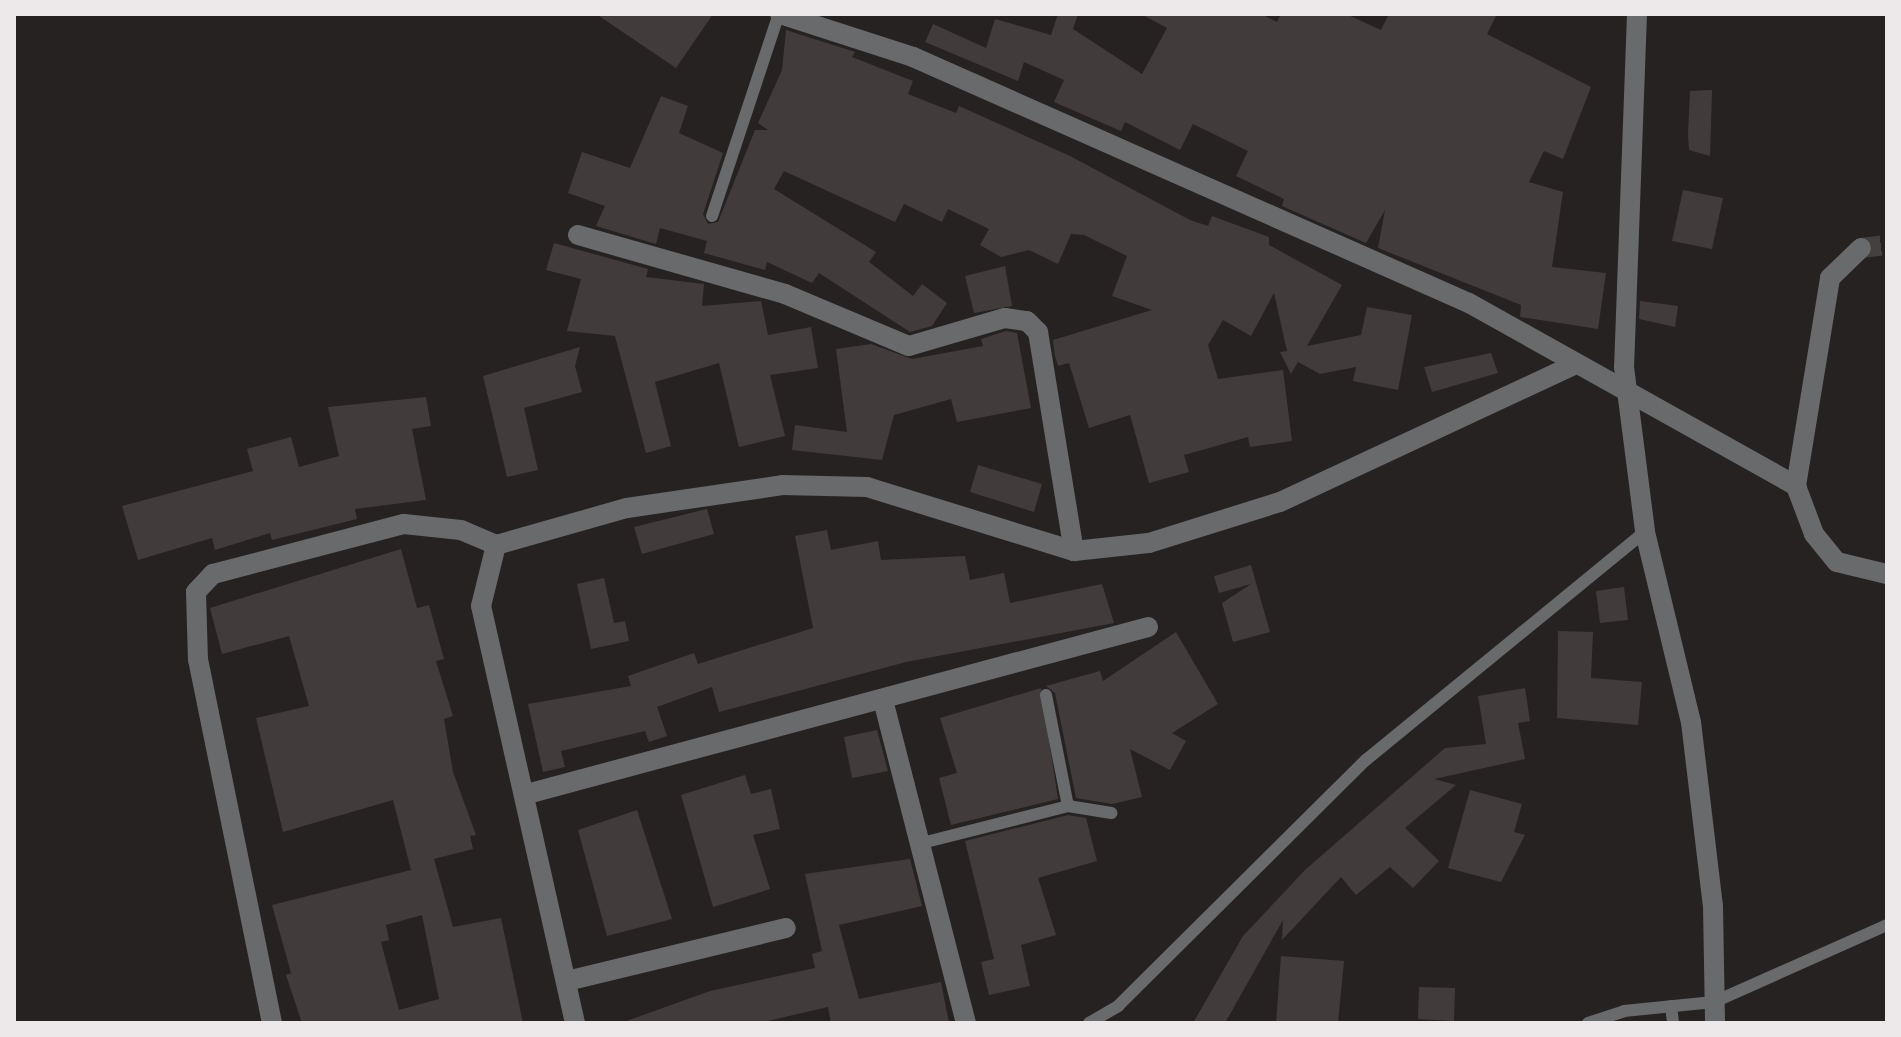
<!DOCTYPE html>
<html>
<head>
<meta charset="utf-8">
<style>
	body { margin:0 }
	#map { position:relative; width:1901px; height:1037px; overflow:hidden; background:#272222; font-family:Overpass,sans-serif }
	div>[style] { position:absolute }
	.building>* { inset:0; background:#413b3c }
	.minor-tunnel>* { height:20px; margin-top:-10px; transform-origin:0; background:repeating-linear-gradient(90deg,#454040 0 20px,transparent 0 30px) }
	.service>* { height:12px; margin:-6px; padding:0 6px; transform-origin:6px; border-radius:6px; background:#686a6b }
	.minor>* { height:20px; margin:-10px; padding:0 10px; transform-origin:10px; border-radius:10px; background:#686a6b }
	span { translate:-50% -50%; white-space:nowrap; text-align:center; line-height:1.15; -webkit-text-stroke:7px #1d1819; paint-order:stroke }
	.frame { position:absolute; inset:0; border:16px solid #ede9ea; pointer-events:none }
</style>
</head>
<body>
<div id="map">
	<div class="building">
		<i style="clip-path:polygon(596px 14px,713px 14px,676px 68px)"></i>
		<i style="clip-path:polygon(1058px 14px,1078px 14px,1073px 29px,1142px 74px,1167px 28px,1141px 14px,1261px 14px,1277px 22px,1281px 14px,1346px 14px,1381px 30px,1389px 14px,1497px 14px,1487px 34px,1591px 87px,1563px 159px,1544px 151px,1529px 182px,1563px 192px,1552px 267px,1606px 273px,1598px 329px,1520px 317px,1521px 305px,1378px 248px,1385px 210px,1366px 243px,1282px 206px,1284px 199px,1236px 176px,1248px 151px,1193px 124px,1180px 150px,1125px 122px,1121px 131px,1054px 102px,1064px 80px,1024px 62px,1018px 81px,925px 42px,933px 24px,986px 48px,995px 19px,1051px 35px)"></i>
		<i style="clip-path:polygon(786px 30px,855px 52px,852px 57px,913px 81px,908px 94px,956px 113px,959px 106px,1070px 156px,1190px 220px,1208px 226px,1212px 216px,1269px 237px,1269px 245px,1342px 285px,1307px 346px,1361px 335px,1367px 307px,1412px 315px,1398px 390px,1353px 381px,1356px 367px,1320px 374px,1298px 362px,1291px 374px,1280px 352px,1287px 351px,1274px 293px,1251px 336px,1223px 320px,1208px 345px,1218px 379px,1283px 370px,1292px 441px,1250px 447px,1248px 437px,1184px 455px,1189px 472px,1149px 483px,1130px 415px,1089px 428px,1069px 363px,1058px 366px,1055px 356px,1053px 340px,1152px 310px,1112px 296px,1127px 256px,1084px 235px,1071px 234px,1058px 264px,1029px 250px,1001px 257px,980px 245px,989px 229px,948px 209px,942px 222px,904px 204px,895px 222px,784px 171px,774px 189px,876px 252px,869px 262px,913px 296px,922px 284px,947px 303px,932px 326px,910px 332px,819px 273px,812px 283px,767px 262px,765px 270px,704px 253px,707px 241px,660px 228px,656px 244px,596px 226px,605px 206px,568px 193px,582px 152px,630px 168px,661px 96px,688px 106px,679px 133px,723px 153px,703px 214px,708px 224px,718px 222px,755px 130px,768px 130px,758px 123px,782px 70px)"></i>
		<i style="clip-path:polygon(1712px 90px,1712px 92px,1710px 156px,1689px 150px,1688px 134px,1690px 91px)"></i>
		<i style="clip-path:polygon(1683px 190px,1723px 198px,1712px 249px,1672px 241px)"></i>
		<i style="clip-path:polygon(554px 243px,648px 269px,646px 277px,704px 284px,702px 306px,761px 301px,768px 335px,811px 327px,818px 368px,770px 375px,785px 436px,739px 447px,719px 363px,655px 382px,671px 446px,646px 453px,615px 336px,567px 331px,581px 279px,546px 270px)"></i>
		<i style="clip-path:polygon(1005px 266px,1012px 306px,974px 313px,965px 276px)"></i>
		<i style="clip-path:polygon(1640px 301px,1678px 306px,1675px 327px,1639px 319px)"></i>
		<i style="clip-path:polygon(1006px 331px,1017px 333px,1031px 408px,957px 422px,951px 399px,894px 415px,882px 460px,792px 450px,795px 425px,847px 432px,836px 349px,871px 344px,912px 359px,983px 346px,981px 339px)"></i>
		<i style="clip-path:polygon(580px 347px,575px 366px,582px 392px,524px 408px,538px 470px,507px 477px,483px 376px)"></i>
		<i style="clip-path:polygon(1491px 353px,1498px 373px,1432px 392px,1424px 367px)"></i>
		<i style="clip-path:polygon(426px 397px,431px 426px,412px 429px,426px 500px,355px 509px,357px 519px,272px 540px,270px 533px,215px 550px,212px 538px,138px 560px,122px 506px,253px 471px,247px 449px,291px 437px,299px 467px,339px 456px,328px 407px)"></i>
		<i style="clip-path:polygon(978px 465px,1042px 484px,1034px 512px,970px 492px)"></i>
		<i style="clip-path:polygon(707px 509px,714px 534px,642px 554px,634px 527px)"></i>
		<i style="clip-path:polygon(827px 530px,831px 550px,878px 541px,881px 560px,965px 556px,970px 580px,1004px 573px,1010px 603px,1102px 584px,1114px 623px,906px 662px,719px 712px,712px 687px,657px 707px,667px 736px,649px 742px,645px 731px,561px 751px,565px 767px,543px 772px,528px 704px,631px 686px,628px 676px,694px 653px,698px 664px,813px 628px,795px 536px)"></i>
		<i style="clip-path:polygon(evenodd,401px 549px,417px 608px,429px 605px,444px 659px,436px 661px,453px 716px,444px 719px,453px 772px,476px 835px,470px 836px,473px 849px,434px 859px,453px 927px,501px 918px,523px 1023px,302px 1023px,286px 975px,291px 973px,272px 905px,411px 870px,393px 800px,283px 832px,256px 718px,309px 706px,289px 636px,222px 654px,210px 608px,401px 549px,422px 915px,439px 999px,399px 1010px,381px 942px,389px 940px,386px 925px,422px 915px)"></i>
		<i style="clip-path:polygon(1251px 565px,1270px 632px,1233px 642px,1222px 603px,1251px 584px,1219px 593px,1214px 576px)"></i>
		<i style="clip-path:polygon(604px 578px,614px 623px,625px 621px,629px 641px,591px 649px,577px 584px)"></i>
		<i style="clip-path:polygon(1624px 587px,1628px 620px,1600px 623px,1596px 591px)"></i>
		<i style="clip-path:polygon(1558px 631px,1593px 632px,1591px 678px,1642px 682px,1638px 725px,1557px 718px)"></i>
		<i style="clip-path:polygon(1176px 632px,1218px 704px,1172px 733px,1186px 741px,1170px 770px,1130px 749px,1142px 797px,1112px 804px,1076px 798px,1055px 693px,1046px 686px,1100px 671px,1103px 681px)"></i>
		<i style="clip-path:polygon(1041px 688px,1058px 799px,951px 825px,939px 778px,957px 773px,940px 718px)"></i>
		<i style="clip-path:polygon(1525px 688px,1530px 721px,1518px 723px,1525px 759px,1434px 779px,1456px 785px,1405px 828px,1439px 861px,1413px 888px,1390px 867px,1356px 895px,1341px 877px,1282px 940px,1283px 920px,1225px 1023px,1193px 1023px,1243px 936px,1305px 870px,1445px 748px,1486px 744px,1478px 696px)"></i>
		<i style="clip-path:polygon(877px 730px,888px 771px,852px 778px,844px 737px)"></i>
		<i style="clip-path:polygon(745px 775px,751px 794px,771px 789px,780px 829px,753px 835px,770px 889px,713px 907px,681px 795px)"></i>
		<i style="clip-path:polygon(1470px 790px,1522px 804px,1514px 832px,1525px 835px,1501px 882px,1448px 868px)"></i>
		<i style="clip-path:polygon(637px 810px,672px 919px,607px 936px,578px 830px)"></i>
		<i style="clip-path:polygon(1068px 815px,1086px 818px,1097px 861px,1038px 878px,1056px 935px,1021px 945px,1030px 986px,989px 995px,981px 962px,994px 959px,965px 841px)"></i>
		<i style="clip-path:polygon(910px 859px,922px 906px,839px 925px,859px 999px,941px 982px,949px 1023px,831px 1023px,828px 1007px,759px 1023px,621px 1023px,710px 991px,815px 968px,812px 954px,822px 951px,805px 874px)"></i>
		<i style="clip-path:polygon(1281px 956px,1344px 961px,1338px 1023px,1276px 1023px)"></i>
		<i style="clip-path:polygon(1419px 987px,1455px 988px,1454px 1021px,1418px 1019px)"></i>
	</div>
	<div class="minor-tunnel">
		<i style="left:1861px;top:248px;width:26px;rotate:-7deg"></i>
	</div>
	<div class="service">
		<i style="left:712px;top:216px;width:213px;rotate:-71.7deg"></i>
		<i style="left:1046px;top:695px;width:113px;rotate:78.8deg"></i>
		<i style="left:922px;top:843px;width:151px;rotate:-14.2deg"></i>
		<i style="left:1068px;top:806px;width:44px;rotate:9.2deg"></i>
		<i style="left:1671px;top:1006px;width:17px;rotate:83deg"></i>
		<i style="left:1089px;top:1023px;width:34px;rotate:-30deg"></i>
		<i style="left:1118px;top:1006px;width:349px;rotate:-44.8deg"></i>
		<i style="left:1366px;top:760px;width:360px;rotate:-39.3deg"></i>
		<i style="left:1588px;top:1023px;width:38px;rotate:-18deg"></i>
		<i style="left:1624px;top:1011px;width:90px;rotate:-5.7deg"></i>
		<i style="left:1714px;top:1002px;width:189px;rotate:-24deg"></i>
	</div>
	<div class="minor">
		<i style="left:780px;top:14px;width:140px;rotate:17.9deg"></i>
		<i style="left:913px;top:57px;width:608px;rotate:23.87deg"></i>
		<i style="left:1469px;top:303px;width:375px;rotate:29.2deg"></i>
		<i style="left:1796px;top:486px;width:51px;rotate:69.4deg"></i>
		<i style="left:1814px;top:534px;width:36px;rotate:51deg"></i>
		<i style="left:1837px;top:562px;width:51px;rotate:13.5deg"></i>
		<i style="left:1637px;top:14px;width:353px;rotate:92.1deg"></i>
		<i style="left:1624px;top:367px;width:166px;rotate:82.7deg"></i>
		<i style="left:1645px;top:532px;width:195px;rotate:76.4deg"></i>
		<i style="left:1691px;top:722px;width:185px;rotate:83.2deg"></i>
		<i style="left:1713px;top:906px;width:117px;rotate:89deg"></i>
		<i style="left:578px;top:235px;width:215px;rotate:15.9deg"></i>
		<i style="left:785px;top:294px;width:134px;rotate:22.8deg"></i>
		<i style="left:909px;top:346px;width:100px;rotate:-16.3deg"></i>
		<i style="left:1005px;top:318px;width:22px;rotate:8deg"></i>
		<i style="left:1027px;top:321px;width:16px;rotate:45deg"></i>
		<i style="left:1038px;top:332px;width:222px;rotate:80.7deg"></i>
		<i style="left:1796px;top:486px;width:211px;rotate:-80.7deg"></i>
		<i style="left:1830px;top:278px;width:43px;rotate:-44.1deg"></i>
		<i style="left:883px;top:700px;width:333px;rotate:75.6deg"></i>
		<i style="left:527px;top:794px;width:643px;rotate:-15.05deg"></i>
		<i style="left:567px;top:981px;width:225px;rotate:-13.6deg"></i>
		<i style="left:272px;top:1023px;width:370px;rotate:-101.5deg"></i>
		<i style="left:198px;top:660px;width:68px;rotate:-91.7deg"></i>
		<i style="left:196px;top:592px;width:25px;rotate:-47deg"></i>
		<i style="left:213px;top:574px;width:197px;rotate:-14.7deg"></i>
		<i style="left:404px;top:524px;width:57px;rotate:6deg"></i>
		<i style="left:461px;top:530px;width:38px;rotate:23deg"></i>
		<i style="left:575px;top:1023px;width:427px;rotate:-102.7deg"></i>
		<i style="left:481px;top:606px;width:63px;rotate:-76.2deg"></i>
		<i style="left:496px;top:545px;width:136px;rotate:-15.8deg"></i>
		<i style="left:627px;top:508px;width:157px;rotate:-8.4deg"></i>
		<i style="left:782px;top:485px;width:85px;rotate:1.3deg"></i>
		<i style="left:867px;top:487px;width:217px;rotate:17.2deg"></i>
		<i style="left:1074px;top:551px;width:75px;rotate:-6.1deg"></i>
		<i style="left:1149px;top:543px;width:137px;rotate:-17.4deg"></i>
		<i style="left:1280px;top:502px;width:322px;rotate:-25deg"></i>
	</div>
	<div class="frame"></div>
</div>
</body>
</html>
